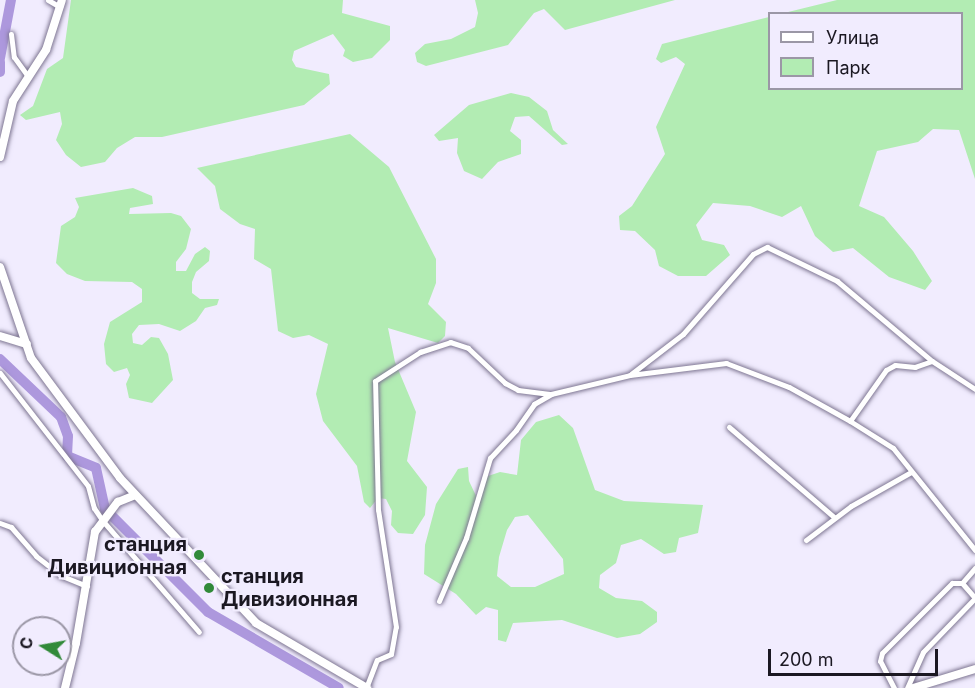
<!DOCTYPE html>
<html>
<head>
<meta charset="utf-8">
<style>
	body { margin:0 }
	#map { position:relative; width:975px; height:688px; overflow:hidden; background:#f1ecfe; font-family:Inter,sans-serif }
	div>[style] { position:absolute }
	.green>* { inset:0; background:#b2ecb3 }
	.river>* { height:10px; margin:-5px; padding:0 5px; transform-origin:5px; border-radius:5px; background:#ad98dd }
	.roads { filter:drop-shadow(0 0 2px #7e7692) drop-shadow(0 0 2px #7e7692) }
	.street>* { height:5px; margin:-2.5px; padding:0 2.5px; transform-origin:2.5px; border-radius:2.5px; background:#fff }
	.secondary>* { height:8px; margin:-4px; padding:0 4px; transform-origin:4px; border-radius:4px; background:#fff }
	.dots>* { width:16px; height:16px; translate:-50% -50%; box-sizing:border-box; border:3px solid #f1ecfe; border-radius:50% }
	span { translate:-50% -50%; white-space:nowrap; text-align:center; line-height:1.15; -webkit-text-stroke:4.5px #f1ecfe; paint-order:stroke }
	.poi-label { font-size:20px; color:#1b1822; font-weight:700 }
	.right { translate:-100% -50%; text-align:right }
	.left { translate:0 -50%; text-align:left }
	.legend { position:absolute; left:768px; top:12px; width:195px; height:78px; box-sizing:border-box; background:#f1ecfe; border:2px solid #9b97a6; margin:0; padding:8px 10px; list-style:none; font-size:18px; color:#1b1822 }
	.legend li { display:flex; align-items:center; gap:12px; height:30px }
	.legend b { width:30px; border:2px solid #9b97a6 }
	.north { position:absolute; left:12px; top:616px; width:60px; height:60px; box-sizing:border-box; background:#f1ecfe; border:2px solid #9b97a6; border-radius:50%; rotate:281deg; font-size:16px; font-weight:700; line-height:24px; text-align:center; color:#1b1822 }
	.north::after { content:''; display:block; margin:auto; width:21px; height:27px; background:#318a39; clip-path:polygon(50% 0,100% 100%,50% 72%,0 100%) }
	.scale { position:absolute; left:768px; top:649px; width:170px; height:27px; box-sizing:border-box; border:3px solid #1b1822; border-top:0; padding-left:8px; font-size:18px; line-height:21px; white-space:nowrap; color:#1b1822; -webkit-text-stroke:4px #f1ecfe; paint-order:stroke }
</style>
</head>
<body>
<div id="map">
	<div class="green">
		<i style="clip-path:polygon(71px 0,343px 0,342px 13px,390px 26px,390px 40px,372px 58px,353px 62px,343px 56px,345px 50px,333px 34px,294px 51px,292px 60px,296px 67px,329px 74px,330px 84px,304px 105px,162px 137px,135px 137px,117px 148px,105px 162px,81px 167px,66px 155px,56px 140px,62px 124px,60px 112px,26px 120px,20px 115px,33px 106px,47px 69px,63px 58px)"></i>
		<i style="clip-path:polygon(475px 0,675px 0,565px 30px,544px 9px,534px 13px,508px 45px,426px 66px,417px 62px,415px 53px,425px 44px,451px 39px,475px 27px,478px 13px)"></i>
		<i style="clip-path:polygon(837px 0,975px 0,975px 179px,959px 130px,933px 129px,918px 142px,877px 151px,859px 206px,884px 217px,913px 251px,932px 281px,925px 290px,889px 277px,853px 248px,833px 252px,815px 236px,801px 206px,782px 217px,750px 206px,713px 203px,696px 225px,702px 240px,724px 245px,730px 255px,706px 276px,678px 276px,659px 266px,655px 250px,635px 231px,620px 230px,619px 216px,632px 206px,665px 154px,656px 127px,685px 64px,676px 57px,661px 63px,656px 59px,662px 44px,769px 17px,770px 88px,962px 88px,962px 14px,784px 13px)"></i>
		<i style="clip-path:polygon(511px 93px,529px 97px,547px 111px,553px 130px,568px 144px,562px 145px,529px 116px,515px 117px,510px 131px,521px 140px,521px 154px,498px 162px,482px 179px,464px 171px,457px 153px,458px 138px,439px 141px,434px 135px,469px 105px)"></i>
		<i style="clip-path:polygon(350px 134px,389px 167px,436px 259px,436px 283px,428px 304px,446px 322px,445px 336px,438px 343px,388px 328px,395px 362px,416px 412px,407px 461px,427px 487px,425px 515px,413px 534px,398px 533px,391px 525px,392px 511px,386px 499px,378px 498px,370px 508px,364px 502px,357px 466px,323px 421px,316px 394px,328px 344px,309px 335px,293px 338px,278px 331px,271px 269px,254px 259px,255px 229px,240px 224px,220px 209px,215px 186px,197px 168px)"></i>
		<i style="clip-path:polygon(133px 188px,152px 196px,153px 204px,130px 208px,129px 214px,171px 213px,181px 216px,191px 229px,186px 249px,176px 262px,176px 271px,186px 271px,195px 254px,205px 247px,210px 251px,209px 261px,196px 272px,192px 282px,192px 293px,200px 299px,219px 299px,217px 305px,205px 308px,196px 321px,180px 331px,159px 324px,139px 325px,132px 334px,133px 343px,142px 345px,151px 337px,159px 338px,168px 354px,173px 380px,152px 403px,129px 398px,126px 384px,130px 375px,127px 368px,114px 372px,106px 364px,104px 344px,110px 322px,142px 302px,142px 289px,132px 282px,85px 281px,67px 274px,56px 263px,61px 226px,75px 217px,79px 207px,75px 198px)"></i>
		<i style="clip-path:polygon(evenodd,559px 415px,573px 428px,595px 490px,624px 501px,703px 505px,698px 533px,679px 538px,676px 552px,664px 554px,641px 539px,621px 545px,616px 563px,600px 575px,599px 588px,616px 598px,642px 601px,657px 612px,657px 622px,640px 634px,617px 638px,562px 620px,513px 623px,506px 642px,498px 640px,498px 610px,486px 607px,476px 615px,456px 594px,424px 574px,425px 545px,436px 504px,458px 469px,468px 467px,469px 481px,478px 500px,485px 477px,500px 472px,517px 475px,521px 440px,536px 422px,559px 415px,528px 515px,563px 559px,564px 574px,535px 587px,511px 587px,497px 576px,499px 557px,507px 530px,515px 517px,528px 515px)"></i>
	</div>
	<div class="river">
		<i style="left:0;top:58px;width:59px;rotate:-79.3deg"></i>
		<i style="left:0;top:62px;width:10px;rotate:90deg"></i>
		<i style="left:0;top:359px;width:84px;rotate:43.6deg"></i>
		<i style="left:61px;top:417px;width:20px;rotate:70deg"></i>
		<i style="left:68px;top:436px;width:20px;rotate:93deg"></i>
		<i style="left:67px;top:456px;width:31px;rotate:22deg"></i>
		<i style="left:96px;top:468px;width:42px;rotate:77.6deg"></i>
		<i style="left:105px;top:509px;width:146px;rotate:45deg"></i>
		<i style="left:208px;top:612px;width:151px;rotate:30.1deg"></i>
	</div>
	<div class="roads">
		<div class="street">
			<i style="left:48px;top:0;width:14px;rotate:30deg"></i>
			<i style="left:11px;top:34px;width:23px;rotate:83deg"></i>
			<i style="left:14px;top:57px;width:24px;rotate:54deg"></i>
			<i style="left:0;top:373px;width:143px;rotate:52.1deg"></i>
			<i style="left:88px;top:486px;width:23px;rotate:75deg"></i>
			<i style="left:94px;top:508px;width:14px;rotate:56deg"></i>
			<i style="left:102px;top:520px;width:148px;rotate:49.1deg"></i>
			<i style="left:631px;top:374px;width:66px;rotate:-37.6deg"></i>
			<i style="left:683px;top:334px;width:106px;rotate:-48.8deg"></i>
			<i style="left:753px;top:254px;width:16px;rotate:-27deg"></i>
			<i style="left:767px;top:247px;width:78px;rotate:25.9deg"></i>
			<i style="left:837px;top:281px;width:124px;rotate:40.1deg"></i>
			<i style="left:975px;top:389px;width:51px;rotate:-146.9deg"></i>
			<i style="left:932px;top:361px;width:18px;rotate:161deg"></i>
			<i style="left:915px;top:367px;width:20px;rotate:-174deg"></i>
			<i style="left:895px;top:365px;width:10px;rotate:151deg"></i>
			<i style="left:886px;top:370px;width:62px;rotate:125.2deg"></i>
			<i style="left:850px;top:421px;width:51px;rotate:32.1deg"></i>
			<i style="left:893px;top:448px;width:131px;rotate:51.2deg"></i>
			<i style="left:729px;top:427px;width:138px;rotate:40.6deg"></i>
			<i style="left:0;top:523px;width:12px;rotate:20deg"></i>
			<i style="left:11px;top:527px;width:38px;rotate:49deg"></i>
			<i style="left:36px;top:556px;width:33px;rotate:38deg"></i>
			<i style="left:62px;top:576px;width:27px;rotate:22deg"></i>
			<i style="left:806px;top:540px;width:56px;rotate:-37.1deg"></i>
			<i style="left:851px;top:506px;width:69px;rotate:-29.5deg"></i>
			<i style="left:975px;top:568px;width:20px;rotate:131deg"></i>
			<i style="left:962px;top:583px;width:20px;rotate:49deg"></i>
			<i style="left:439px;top:601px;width:69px;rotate:-66.8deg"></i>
			<i style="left:466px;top:538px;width:84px;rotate:-73.3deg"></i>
			<i style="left:490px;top:458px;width:38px;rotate:-47deg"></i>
			<i style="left:516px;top:430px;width:32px;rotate:-55deg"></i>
			<i style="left:534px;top:404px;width:20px;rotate:-30deg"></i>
			<i style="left:551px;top:394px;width:81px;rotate:-13.5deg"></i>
			<i style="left:630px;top:375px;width:97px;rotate:-7.1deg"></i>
			<i style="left:726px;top:363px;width:67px;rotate:20.9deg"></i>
			<i style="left:789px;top:387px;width:70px;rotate:29.1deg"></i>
			<i style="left:366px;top:688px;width:30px;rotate:-69deg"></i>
			<i style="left:377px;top:660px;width:15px;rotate:-23deg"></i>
			<i style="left:391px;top:654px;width:27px;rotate:-80deg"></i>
			<i style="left:396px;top:627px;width:118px;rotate:-98.7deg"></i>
			<i style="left:378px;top:510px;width:129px;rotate:-91.3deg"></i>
			<i style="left:375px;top:381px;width:54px;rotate:-32.8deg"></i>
			<i style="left:420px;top:352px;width:32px;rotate:-18deg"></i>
			<i style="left:450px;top:342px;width:19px;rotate:18deg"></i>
			<i style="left:468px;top:348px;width:51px;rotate:43.4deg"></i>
			<i style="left:505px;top:383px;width:15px;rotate:28deg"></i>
			<i style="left:518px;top:390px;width:32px;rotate:7deg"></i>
			<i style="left:894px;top:688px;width:30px;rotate:-117deg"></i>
			<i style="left:880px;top:661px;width:8px;rotate:-76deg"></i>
			<i style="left:882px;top:653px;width:99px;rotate:-45deg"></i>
			<i style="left:952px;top:583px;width:10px"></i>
			<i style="left:907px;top:688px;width:39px;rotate:-66deg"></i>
			<i style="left:923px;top:652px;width:75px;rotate:-46.1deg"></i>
		</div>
		<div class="secondary">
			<i style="left:0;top:157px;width:57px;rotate:-76.9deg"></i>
			<i style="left:13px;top:101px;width:61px;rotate:-57.1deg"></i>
			<i style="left:46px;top:50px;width:52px;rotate:-72.3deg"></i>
			<i style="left:0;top:267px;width:96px;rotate:71.2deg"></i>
			<i style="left:31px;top:358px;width:149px;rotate:53.4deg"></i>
			<i style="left:120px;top:478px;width:199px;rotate:46.8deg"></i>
			<i style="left:256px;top:623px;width:129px;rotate:30.4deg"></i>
			<i style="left:0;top:336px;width:28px;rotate:17deg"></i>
			<i style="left:65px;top:688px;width:46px;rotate:-76.3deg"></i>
			<i style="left:76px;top:643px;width:113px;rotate:-80.3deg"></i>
			<i style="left:95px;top:532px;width:38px;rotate:-53deg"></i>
			<i style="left:118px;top:502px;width:18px;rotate:-22deg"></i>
			<i style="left:913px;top:688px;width:65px;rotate:-17deg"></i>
		</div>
	</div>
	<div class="dots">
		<i style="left:199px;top:555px;background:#318a39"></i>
		<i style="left:209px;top:588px;background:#318a39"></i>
	</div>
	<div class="poi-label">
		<span class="right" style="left:187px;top:556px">станция<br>Дивиционная</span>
		<span class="left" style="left:221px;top:588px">станция<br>Дивизионная</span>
	</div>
	<ul class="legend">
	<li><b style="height:8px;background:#fff"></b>Улица</li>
	<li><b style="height:16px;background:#b2ecb3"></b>Парк</li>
	</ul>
	<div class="north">С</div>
	<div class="scale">200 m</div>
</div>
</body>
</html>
